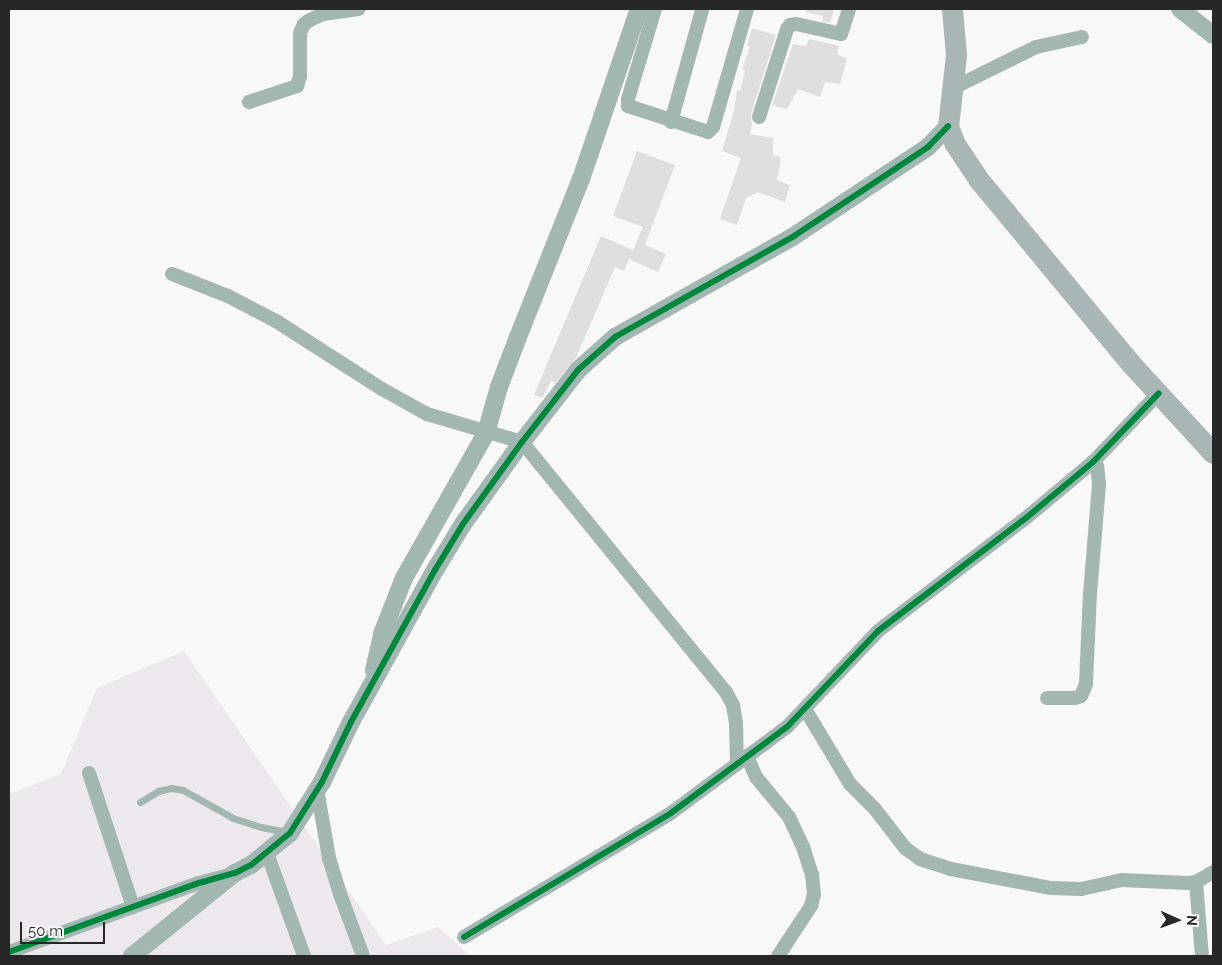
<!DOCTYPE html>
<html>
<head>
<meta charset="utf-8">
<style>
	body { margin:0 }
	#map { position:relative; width:1222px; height:965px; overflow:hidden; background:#f9f8f9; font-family:Raleway,sans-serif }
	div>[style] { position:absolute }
	.built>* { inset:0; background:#ede8ee }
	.building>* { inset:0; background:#dfddde }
	.service>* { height:7px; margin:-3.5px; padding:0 3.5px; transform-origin:3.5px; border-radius:3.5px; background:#a3b7b2 }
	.minor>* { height:14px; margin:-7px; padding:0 7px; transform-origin:7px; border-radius:7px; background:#a3b7b2 }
	.tertiary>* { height:18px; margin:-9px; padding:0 9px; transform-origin:9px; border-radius:9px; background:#a3b7b2 }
	.primary>* { height:21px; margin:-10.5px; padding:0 10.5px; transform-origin:10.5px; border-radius:10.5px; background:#a8b7b5 }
	.cycleway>* { height:6px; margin:-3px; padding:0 3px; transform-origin:3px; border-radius:3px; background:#00873e }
	span { translate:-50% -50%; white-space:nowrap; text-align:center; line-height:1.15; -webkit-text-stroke:4px #f9f7fa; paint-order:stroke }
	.frame { position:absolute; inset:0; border:10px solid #272628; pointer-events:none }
	.north { position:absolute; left:1152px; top:895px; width:50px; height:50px; -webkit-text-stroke:4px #f9f7fa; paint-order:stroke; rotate:92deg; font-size:14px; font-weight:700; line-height:20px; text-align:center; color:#272628 }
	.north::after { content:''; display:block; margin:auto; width:18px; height:22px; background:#272628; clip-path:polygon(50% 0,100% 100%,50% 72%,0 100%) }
	.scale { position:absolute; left:20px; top:922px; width:85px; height:22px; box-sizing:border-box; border:2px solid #272628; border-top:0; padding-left:6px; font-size:15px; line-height:18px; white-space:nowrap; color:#272628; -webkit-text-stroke:4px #f9f7fa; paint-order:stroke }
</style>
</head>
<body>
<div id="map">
	<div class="built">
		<i style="clip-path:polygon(184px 651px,386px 945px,438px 927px,470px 956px,9px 956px,9px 794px,61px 774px,97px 688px)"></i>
	</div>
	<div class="building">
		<i style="clip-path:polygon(806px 9px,834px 9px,830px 23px,822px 21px,823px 16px,806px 12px)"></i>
		<i style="clip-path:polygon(752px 28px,776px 35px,751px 114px,752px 124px,750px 134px,773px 138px,773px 155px,781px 157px,777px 180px,790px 185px,785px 202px,758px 192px,746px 198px,737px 225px,720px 219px,741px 158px,722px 151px,734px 111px,737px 90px,740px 91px,745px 71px,742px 69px,750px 47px,747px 46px)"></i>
		<i style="clip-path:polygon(809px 39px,839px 46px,837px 54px,847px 59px,840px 84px,825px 82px,820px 97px,798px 89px,787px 109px,772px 105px,793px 44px,806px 46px)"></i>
		<i style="clip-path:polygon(637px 151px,675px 165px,645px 245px,666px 254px,658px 272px,629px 259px,624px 271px,615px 267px,576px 358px,555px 383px,551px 381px,542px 398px,534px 395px,601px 236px,633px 250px,643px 227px,613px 216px)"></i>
	</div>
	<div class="service">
		<i style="left:140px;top:802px;width:21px;rotate:-31deg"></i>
		<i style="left:158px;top:791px;width:13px;rotate:-13deg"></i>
		<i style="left:171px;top:788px;width:12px;rotate:9deg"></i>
		<i style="left:183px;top:790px;width:57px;rotate:29.2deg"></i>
		<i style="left:233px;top:818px;width:29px;rotate:18deg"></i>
		<i style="left:261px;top:827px;width:26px;rotate:11deg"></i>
	</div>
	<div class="minor">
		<i style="left:655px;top:9px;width:94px;rotate:106.7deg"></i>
		<i style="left:628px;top:99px;width:7px;rotate:90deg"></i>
		<i style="left:628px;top:106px;width:84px;rotate:18deg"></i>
		<i style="left:708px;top:132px;width:7px;rotate:-45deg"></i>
		<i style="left:713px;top:127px;width:123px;rotate:-73.9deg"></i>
		<i style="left:951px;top:89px;width:95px;rotate:-26.3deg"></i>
		<i style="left:1036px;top:47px;width:47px;rotate:-12.3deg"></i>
		<i style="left:249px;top:102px;width:51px;rotate:-18.4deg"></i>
		<i style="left:297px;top:86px;width:10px;rotate:-73deg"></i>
		<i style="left:300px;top:76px;width:43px;rotate:-90deg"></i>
		<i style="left:300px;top:33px;width:10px;rotate:-66deg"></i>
		<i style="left:304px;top:24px;width:7px;rotate:-34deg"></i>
		<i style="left:310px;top:20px;width:14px;rotate:-25deg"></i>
		<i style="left:323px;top:14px;width:36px;rotate:-8deg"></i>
		<i style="left:759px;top:117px;width:92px;rotate:-72.3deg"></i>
		<i style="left:787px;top:29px;width:5px;rotate:-53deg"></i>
		<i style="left:790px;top:25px;width:6px;rotate:-9deg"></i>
		<i style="left:796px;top:24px;width:46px;rotate:12.5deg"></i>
		<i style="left:841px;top:34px;width:26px;rotate:-72deg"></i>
		<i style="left:671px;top:122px;width:116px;rotate:-74.5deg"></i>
		<i style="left:172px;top:274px;width:60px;rotate:21.4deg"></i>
		<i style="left:228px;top:296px;width:54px;rotate:27.5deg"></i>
		<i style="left:276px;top:321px;width:126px;rotate:32.7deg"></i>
		<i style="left:382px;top:389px;width:51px;rotate:29.1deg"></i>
		<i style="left:427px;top:414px;width:99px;rotate:16.4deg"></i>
		<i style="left:522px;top:442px;width:323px;rotate:50.8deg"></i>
		<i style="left:726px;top:692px;width:15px;rotate:62deg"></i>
		<i style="left:733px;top:705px;width:18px;rotate:81deg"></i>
		<i style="left:736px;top:723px;width:41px;rotate:88.6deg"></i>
		<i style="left:1047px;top:698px;width:28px"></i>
		<i style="left:1075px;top:698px;width:6px;rotate:-18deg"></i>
		<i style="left:1081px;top:696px;width:13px;rotate:-67deg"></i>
		<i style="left:1086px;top:684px;width:90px;rotate:-87.5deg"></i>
		<i style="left:1090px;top:594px;width:110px;rotate:-85.3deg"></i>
		<i style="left:1099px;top:484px;width:18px;rotate:-96deg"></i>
		<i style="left:1097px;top:466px;width:6px;rotate:-135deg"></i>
		<i style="left:805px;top:709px;width:87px;rotate:59deg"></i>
		<i style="left:850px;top:784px;width:35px;rotate:45deg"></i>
		<i style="left:875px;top:809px;width:49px;rotate:52.4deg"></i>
		<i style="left:905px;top:848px;width:19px;rotate:36deg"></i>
		<i style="left:920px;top:859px;width:33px;rotate:18deg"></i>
		<i style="left:951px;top:869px;width:102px;rotate:10.8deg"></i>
		<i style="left:1051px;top:888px;width:30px;rotate:2deg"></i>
		<i style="left:1081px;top:889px;width:42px;rotate:-12.4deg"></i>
		<i style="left:1122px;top:880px;width:65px;rotate:2.6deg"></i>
		<i style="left:1187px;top:883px;width:9px;rotate:-6deg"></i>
		<i style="left:1196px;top:882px;width:20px;rotate:-30deg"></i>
		<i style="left:747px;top:756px;width:23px;rotate:67deg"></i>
		<i style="left:756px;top:777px;width:52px;rotate:50.5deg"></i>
		<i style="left:789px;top:817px;width:33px;rotate:65deg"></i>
		<i style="left:803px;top:847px;width:29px;rotate:72deg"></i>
		<i style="left:812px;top:875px;width:19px;rotate:84deg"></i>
		<i style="left:814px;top:894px;width:12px;rotate:104deg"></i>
		<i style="left:811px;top:906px;width:60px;rotate:123.4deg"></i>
		<i style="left:89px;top:773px;width:141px;rotate:71.8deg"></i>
		<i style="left:317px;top:789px;width:70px;rotate:80.1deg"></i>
		<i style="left:329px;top:858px;width:38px;rotate:73deg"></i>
		<i style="left:340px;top:894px;width:66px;rotate:69.6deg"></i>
		<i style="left:267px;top:853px;width:109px;rotate:70.2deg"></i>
		<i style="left:1196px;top:882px;width:74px;rotate:85.4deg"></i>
		<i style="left:464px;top:937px;width:241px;rotate:-30.9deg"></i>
		<i style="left:671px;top:813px;width:144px;rotate:-36.6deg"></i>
		<i style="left:787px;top:727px;width:132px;rotate:-46.5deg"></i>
		<i style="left:878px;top:631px;width:186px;rotate:-37.4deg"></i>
		<i style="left:1026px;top:518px;width:87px;rotate:-39.9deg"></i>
		<i style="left:1093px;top:462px;width:95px;rotate:-46.3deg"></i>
		<i style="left:9px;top:952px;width:202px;rotate:-20deg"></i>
		<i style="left:199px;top:883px;width:34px;rotate:-15deg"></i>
	</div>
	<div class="tertiary">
		<i style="left:1180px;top:9px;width:42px;rotate:38.2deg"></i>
		<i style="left:374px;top:670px;width:37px;rotate:-77deg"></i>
		<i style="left:382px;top:634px;width:60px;rotate:-68.6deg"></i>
		<i style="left:404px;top:578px;width:167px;rotate:-60.5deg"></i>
		<i style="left:486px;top:433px;width:48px;rotate:-74.2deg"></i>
		<i style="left:499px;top:387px;width:53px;rotate:-69.2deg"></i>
		<i style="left:518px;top:337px;width:170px;rotate:-68.3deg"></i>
		<i style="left:581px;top:179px;width:180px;rotate:-71.2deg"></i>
		<i style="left:132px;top:956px;width:132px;rotate:-38.9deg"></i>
		<i style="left:235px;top:873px;width:18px;rotate:-27deg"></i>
		<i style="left:251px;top:865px;width:50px;rotate:-39.4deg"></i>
		<i style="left:290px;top:833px;width:60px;rotate:-57.9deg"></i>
		<i style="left:322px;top:782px;width:67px;rotate:-64.2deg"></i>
		<i style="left:351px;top:722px;width:174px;rotate:-61.1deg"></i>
		<i style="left:435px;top:570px;width:54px;rotate:-58.7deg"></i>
		<i style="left:463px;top:524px;width:101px;rotate:-54.3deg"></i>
		<i style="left:522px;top:442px;width:91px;rotate:-52.1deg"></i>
		<i style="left:578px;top:370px;width:50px;rotate:-41.7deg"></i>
		<i style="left:615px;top:337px;width:206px;rotate:-29.4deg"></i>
		<i style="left:794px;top:236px;width:161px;rotate:-33.6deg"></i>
		<i style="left:928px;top:147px;width:29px;rotate:-46deg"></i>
	</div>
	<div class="primary">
		<i style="left:952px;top:9px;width:46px;rotate:85deg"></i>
		<i style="left:956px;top:55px;width:71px;rotate:96.4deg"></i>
		<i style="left:948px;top:126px;width:19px;rotate:69deg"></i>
		<i style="left:955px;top:144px;width:43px;rotate:56.3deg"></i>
		<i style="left:979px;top:180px;width:241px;rotate:50.4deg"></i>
		<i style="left:1133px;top:366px;width:118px;rotate:47.4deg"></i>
	</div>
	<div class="cycleway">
		<i style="left:464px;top:937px;width:241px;rotate:-30.9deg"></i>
		<i style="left:671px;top:813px;width:144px;rotate:-36.6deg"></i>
		<i style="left:787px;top:727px;width:132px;rotate:-46.5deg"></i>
		<i style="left:878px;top:631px;width:186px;rotate:-37.4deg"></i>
		<i style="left:1026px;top:518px;width:87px;rotate:-39.9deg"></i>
		<i style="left:1093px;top:462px;width:95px;rotate:-46.3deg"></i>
		<i style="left:9px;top:952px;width:202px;rotate:-20deg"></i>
		<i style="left:199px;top:883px;width:37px;rotate:-16deg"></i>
		<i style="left:235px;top:873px;width:18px;rotate:-27deg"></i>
		<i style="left:251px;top:865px;width:50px;rotate:-39.4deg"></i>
		<i style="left:290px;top:833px;width:60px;rotate:-57.9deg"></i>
		<i style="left:322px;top:782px;width:67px;rotate:-64.2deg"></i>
		<i style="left:351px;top:722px;width:174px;rotate:-61.1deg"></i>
		<i style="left:435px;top:570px;width:54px;rotate:-58.7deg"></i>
		<i style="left:463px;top:524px;width:101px;rotate:-54.3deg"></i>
		<i style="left:522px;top:442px;width:91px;rotate:-52.1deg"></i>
		<i style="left:578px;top:370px;width:50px;rotate:-41.7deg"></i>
		<i style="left:615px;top:337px;width:206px;rotate:-29.4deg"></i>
		<i style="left:794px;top:236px;width:161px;rotate:-33.6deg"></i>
		<i style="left:928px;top:147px;width:29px;rotate:-46deg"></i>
	</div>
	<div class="frame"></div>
	<div class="north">N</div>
	<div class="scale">50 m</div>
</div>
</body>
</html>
